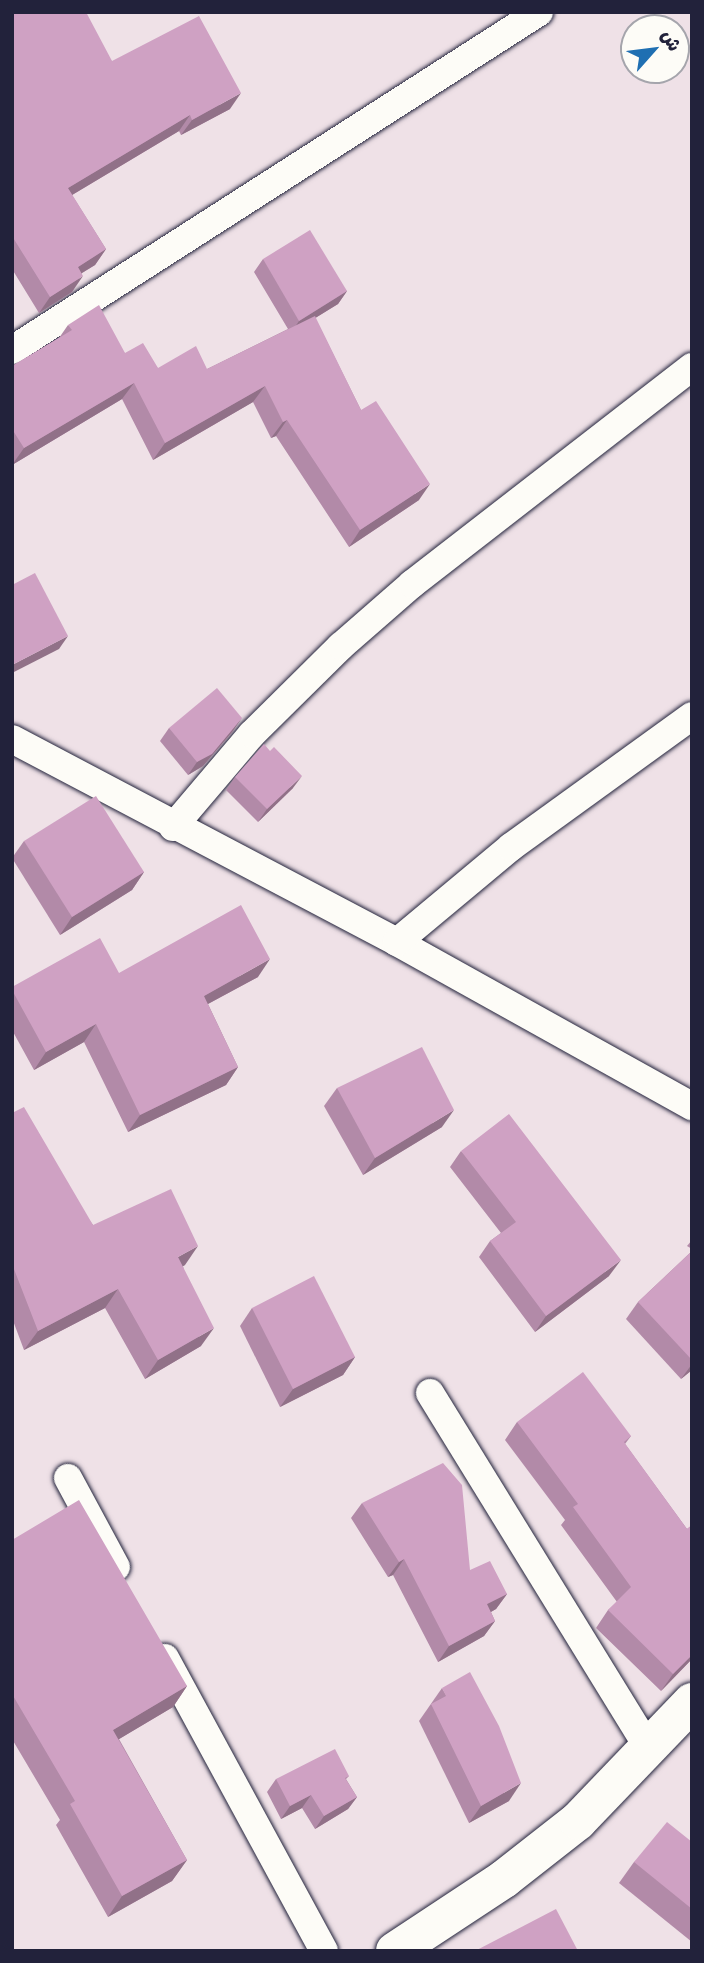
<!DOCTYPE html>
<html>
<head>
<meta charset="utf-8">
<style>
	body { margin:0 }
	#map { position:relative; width:704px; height:1963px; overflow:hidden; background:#efe1e7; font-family:Mali,"Playpen Sans Arabic",sans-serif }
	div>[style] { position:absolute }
	.roads { filter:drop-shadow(0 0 2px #22223b) drop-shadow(0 0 2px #22223b) }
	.minor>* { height:28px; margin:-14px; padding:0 14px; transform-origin:14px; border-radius:14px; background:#fdfcf7 }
	.secondary>* { height:38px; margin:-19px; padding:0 19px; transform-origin:19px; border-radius:19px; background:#fdfcf7 }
	.wall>* { inset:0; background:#b28aa8 }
	.shaded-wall>* { inset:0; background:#917188 }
	.building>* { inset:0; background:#cfa1c3 }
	span { translate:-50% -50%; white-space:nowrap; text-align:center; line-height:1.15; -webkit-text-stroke:6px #fdfcf7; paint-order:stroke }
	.frame { position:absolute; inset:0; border:14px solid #22223b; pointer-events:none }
	.north { position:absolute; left:620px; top:14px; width:70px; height:70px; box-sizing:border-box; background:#fdfcf7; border:2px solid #a5a5ac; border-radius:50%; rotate:62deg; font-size:19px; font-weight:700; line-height:28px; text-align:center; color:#22223b }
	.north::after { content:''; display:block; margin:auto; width:24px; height:32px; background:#1f6fb2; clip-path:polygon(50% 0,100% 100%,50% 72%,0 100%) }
</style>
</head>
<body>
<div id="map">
	<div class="roads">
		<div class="minor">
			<i style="left:12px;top:350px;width:626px;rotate:-32.67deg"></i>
			<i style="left:12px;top:739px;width:435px;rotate:27.8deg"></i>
			<i style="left:397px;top:942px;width:338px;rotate:29.1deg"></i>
			<i style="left:173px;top:827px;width:122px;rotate:-49.7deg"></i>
			<i style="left:252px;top:734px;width:125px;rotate:-44.7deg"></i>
			<i style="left:341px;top:646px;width:94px;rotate:-41.1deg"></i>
			<i style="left:412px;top:584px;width:354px;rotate:-37.8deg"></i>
			<i style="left:397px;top:942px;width:148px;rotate:-39.8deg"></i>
			<i style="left:511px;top:847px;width:223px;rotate:-35.9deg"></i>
			<i style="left:430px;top:1393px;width:418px;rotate:58.4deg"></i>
			<i style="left:68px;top:1478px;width:101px;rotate:61.7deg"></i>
			<i style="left:165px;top:1658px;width:333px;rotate:61.5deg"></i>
		</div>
		<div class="secondary">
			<i style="left:395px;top:1951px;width:131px;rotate:-33.4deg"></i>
			<i style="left:504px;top:1879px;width:94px;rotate:-38.1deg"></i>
			<i style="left:578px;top:1821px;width:165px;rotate:-46.2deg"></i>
		</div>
	</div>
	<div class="wall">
		<i style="clip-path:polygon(12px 12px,112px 61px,230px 109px,181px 135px,179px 131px,72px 195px,106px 249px,95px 265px,82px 273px,72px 292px,39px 313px,12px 269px)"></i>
		<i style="clip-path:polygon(263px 259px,347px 291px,338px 304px,315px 318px,361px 410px,419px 500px,349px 547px,276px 436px,271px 438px,253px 402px,153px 460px,122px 399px,12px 465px,12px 366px,59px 338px,68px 325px,125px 353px,158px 368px,207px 369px,288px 329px,254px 272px)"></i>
		<i style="clip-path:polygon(169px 728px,233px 731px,203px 766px,188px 775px,160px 741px)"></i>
		<i style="clip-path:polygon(235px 777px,293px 788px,258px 822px,226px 790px)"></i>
		<i style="clip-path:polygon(24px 841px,144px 872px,132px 890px,60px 935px,12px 858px)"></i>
		<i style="clip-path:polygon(119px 973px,258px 977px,208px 1004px,238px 1067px,226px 1085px,128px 1132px,84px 1042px,34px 1070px,12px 1030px,12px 987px)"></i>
		<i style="clip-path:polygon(337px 1088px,442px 1127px,363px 1175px,324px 1106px)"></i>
		<i style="clip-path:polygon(12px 1113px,93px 1225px,185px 1265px,183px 1266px,201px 1346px,145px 1379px,105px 1308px,24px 1350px,12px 1318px)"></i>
		<i style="clip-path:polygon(461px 1151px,609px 1276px,535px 1332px,479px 1257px,490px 1241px,501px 1233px,450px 1167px)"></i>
		<i style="clip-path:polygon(692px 1240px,692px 1249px,687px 1246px)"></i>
		<i style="clip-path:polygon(692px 1251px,692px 1370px,681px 1379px,626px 1319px,638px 1302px)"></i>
		<i style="clip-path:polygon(252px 1308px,355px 1357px,343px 1375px,280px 1407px,240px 1326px)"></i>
		<i style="clip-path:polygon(517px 1422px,631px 1436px,625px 1444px,687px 1529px,692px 1525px,692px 1659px,661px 1691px,596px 1628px,608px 1610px,617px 1602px,561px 1525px,565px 1520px,505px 1440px)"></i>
		<i style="clip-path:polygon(362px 1503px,507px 1594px,496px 1609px,491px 1612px,495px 1621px,484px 1636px,438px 1662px,393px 1575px,388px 1577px,351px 1518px)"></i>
		<i style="clip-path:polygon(12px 1540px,187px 1686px,173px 1707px,119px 1739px,187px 1860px,172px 1881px,108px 1917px,56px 1825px,60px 1820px,12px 1739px)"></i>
		<i style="clip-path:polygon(442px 1688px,509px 1801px,469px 1823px,419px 1721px)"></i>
		<i style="clip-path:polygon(349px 1776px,346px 1779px,357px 1797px,348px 1809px,315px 1829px,302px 1808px,281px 1819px,267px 1792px,276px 1779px)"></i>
		<i style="clip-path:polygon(692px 1842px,692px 1942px,619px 1883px,634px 1862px)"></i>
	</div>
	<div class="shaded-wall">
		<i style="clip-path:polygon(241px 93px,230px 109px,181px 135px,192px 120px)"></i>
		<i style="clip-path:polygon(190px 115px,179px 131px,57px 204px,68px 188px)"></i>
		<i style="clip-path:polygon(106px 249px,95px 265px,67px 282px,78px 267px)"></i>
		<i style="clip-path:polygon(83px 276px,72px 292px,39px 313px,50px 297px)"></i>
		<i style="clip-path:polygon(347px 291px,338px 304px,291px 333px,299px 321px)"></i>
		<i style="clip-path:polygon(134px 383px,122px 399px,12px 465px,24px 448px)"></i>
		<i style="clip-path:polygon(265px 386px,253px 402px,153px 460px,165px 443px)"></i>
		<i style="clip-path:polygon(287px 420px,276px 436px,271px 438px,283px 422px)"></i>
		<i style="clip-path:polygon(430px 484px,419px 500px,349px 547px,360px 530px)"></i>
		<i style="clip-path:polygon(68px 636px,59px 649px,12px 673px,12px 665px)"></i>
		<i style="clip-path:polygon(242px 718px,233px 731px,203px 766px,188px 775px,197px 762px)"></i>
		<i style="clip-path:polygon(302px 776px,293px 788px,258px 822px,267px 809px)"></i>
		<i style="clip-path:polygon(144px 872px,132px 890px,60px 935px,72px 917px)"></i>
		<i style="clip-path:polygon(270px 959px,258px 977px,191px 1013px,204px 996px)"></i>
		<i style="clip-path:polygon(96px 1024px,84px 1042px,34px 1070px,46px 1052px)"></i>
		<i style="clip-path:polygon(238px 1067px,226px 1085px,128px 1132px,140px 1115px)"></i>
		<i style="clip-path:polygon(454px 1110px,442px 1127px,363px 1175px,375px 1158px)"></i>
		<i style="clip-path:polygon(198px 1246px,185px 1265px,165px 1276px,178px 1257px)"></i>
		<i style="clip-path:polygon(621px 1260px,609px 1276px,535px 1332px,546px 1316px)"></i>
		<i style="clip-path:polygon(118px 1289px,105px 1308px,24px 1350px,38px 1331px)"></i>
		<i style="clip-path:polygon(214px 1328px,201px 1346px,145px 1379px,158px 1360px)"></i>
		<i style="clip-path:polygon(355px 1357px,343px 1375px,280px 1407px,293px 1389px)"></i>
		<i style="clip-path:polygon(692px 1364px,692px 1370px,681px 1379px)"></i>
		<i style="clip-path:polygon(404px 1559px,393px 1575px,388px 1577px,399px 1562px)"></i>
		<i style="clip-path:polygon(507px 1594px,496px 1609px,476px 1620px,487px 1604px)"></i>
		<i style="clip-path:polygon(495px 1621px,484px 1636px,438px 1662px,449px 1646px)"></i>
		<i style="clip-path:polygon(692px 1655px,692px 1659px,661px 1691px,673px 1674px)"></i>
		<i style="clip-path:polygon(187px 1686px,173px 1707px,99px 1751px,113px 1730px)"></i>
		<i style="clip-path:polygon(521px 1783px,509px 1801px,469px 1823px,481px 1806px)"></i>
		<i style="clip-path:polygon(311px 1795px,302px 1808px,281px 1819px,290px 1806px)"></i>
		<i style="clip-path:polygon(357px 1797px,348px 1809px,315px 1829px,324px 1816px)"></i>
		<i style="clip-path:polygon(187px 1860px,172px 1881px,108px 1917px,122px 1896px)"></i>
	</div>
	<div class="building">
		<i style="clip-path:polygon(12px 12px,86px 12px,112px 61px,199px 16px,241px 93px,192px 120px,190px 115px,68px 188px,106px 249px,78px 267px,83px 276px,50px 297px,12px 236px)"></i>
		<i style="clip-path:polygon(310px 230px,347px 291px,299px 321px,263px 259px)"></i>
		<i style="clip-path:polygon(99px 305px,125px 353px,143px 343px,158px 368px,196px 346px,207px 369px,315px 316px,361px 410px,376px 401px,430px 484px,360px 530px,287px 420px,283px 422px,265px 386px,165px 443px,134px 383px,24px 448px,12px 429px,12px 366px,72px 330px,68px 325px)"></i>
		<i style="clip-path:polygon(35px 573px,68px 636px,12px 665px,12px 585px)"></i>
		<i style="clip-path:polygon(217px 688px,242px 718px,212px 754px,197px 762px,169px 728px)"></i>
		<i style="clip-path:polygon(264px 744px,270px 751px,274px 747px,302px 776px,267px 809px,235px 777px)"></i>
		<i style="clip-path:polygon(96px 796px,144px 872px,72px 917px,24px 841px)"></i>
		<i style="clip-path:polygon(241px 905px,270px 959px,204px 996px,238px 1067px,140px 1115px,96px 1024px,46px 1052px,12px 990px,12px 987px,100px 938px,119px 973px)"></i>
		<i style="clip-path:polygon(422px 1047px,454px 1110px,375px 1158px,337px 1088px)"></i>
		<i style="clip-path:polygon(24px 1107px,93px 1225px,171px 1189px,198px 1246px,178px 1257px,214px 1328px,158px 1360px,118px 1289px,38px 1331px,12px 1264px,12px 1113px)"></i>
		<i style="clip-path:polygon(509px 1114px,621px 1260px,546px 1316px,490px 1241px,516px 1222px,461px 1151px)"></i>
		<i style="clip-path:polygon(692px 1251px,692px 1360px,638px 1302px)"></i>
		<i style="clip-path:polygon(314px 1276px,355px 1357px,293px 1389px,252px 1308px)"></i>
		<i style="clip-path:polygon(583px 1372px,631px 1436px,624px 1442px,687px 1529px,692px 1525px,692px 1655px,673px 1674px,608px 1610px,631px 1587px,573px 1507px,578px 1504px,517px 1422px)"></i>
		<i style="clip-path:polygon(443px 1463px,462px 1485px,470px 1570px,490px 1561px,507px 1594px,487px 1604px,495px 1621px,449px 1646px,404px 1559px,399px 1562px,362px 1503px)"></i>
		<i style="clip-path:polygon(79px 1500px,187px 1686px,113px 1730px,187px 1860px,122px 1896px,70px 1804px,75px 1801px,12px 1694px,12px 1540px)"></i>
		<i style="clip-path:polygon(470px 1672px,499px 1726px,521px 1783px,481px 1806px,431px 1704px,446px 1696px,442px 1688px)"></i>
		<i style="clip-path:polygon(335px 1749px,349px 1776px,345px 1778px,357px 1797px,324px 1816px,311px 1795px,290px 1806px,276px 1779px)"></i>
		<i style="clip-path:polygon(667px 1822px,692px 1842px,692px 1909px,634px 1862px)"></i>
		<i style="clip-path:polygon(556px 1909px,578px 1951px,475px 1951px)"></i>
	</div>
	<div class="frame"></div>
	<div class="north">ش</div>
</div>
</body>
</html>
